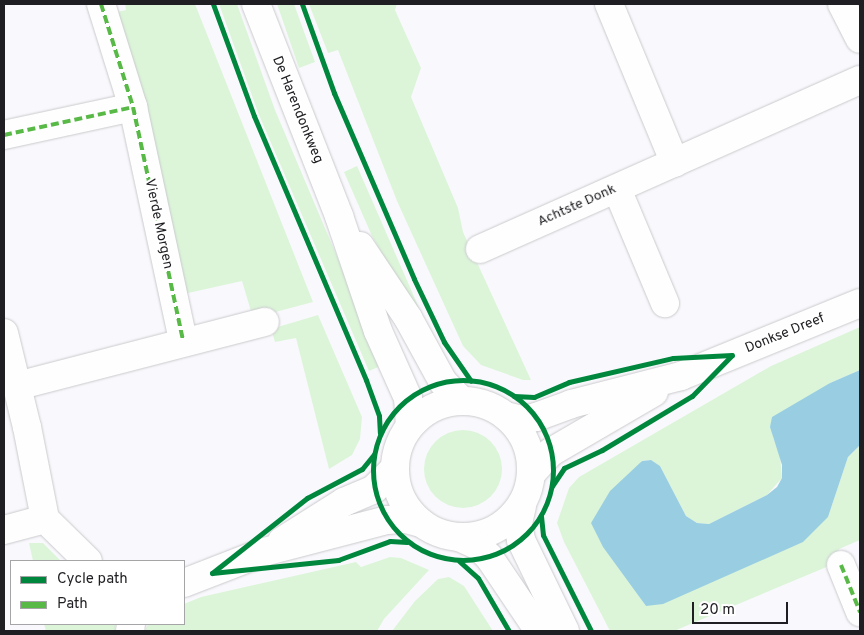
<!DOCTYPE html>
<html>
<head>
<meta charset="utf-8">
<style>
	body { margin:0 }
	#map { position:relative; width:864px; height:635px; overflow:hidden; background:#f9f9fd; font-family:Overpass,sans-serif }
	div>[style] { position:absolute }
	.green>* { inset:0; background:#dcf5d9 }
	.round { border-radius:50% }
	.water>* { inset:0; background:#99cee2 }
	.roads { filter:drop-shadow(0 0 1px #cacacd) drop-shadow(0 0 1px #cacacd) }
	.minor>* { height:28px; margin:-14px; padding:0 14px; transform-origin:14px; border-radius:14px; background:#fefeff }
	.major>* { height:28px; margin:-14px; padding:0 14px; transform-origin:14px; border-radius:14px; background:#fefeff }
	.major>.ring { margin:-14px; padding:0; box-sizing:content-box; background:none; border:28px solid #fefeff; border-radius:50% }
	.quiet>* { height:4px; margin-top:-2px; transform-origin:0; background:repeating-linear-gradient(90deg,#58b947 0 8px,transparent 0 12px) }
	.cycleway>* { height:5px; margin:-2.5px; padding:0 2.5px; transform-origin:2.5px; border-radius:2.5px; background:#00873e }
	.cycleway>.ring { margin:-2.5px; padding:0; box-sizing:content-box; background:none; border:5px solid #00873e; border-radius:50% }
	span { translate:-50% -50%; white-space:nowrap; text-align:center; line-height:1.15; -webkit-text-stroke:4px #fff; paint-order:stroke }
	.street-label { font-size:14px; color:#1f1f23 }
	.frame { position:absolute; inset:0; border:5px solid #1f1f23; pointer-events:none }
	.legend { position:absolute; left:10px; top:560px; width:175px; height:65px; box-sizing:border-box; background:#fff; border:1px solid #a5a5a7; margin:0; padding:6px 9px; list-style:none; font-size:15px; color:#1f1f23 }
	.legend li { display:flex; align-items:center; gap:10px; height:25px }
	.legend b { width:25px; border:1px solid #a5a5a7 }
	.scale { position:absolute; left:692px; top:602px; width:96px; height:22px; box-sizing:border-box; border:2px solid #1f1f23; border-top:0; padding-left:6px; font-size:15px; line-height:18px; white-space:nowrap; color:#1f1f23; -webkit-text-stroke:4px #fff; paint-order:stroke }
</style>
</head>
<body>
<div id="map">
	<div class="green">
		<i style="clip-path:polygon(125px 4px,195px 4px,313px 302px,253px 318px,242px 281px,179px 295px,100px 16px,126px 10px)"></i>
		<i style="clip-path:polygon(219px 4px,237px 4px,275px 110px,383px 365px,369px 371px,259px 115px)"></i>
		<i style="clip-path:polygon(277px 4px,294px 4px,315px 62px,299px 68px)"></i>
		<i style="clip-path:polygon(309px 4px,397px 4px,395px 10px,421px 68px,411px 97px,458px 208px,463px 232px,531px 380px,523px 380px,481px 365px,463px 346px,397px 201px,338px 50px,328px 53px)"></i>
		<i style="clip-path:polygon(357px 166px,423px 317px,419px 318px,372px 236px,344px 172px)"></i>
		<i style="clip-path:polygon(318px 315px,362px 417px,360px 439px,352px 455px,329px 469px,296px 338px,275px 342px,271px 329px)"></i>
		<i style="clip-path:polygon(860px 327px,860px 370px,830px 383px,773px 437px,780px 455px,782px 478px,767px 495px,709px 524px,697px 523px,686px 516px,660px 466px,650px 460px,641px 461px,623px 572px,646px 606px,828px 517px,848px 457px,860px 445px,860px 540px,839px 549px,829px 566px,674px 631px,610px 631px,564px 542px,557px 523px,569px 488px,579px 477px,771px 366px)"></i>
		<i class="round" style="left:424px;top:430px;width:78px;height:78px"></i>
		<i style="clip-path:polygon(29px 543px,43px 543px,61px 561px,33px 561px)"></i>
		<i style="clip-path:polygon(390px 557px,401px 558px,429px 570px,384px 619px,377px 631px,145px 631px,148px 624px,184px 624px,184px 604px,201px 597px,356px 562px,361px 567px)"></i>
		<i style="clip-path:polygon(449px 577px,464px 586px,493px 631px,392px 631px,415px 601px,438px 579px)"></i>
		<i style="clip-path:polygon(44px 624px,115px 624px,115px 631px,46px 631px)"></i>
	</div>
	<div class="water">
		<i style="clip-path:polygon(860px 370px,860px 445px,848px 457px,828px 517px,803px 542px,663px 604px,646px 606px,603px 547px,591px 523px,610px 491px,642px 461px,651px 460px,660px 466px,686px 516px,697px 523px,709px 524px,767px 495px,777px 487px,782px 478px,782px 465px,770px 427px,772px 417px,830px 383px)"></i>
	</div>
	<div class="roads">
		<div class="minor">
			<i style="left:101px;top:4px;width:108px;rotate:72.7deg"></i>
			<i style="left:133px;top:107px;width:239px;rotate:77.9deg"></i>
			<i style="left:609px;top:4px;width:172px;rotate:67.5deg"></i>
			<i style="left:842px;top:4px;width:39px;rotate:63deg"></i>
			<i style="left:4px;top:135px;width:132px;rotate:-12.2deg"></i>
			<i style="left:617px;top:189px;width:124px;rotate:67.2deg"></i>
			<i style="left:480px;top:249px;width:416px;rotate:-24deg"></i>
			<i style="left:4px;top:333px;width:97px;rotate:76.3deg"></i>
			<i style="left:27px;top:427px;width:94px;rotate:78.9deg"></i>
			<i style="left:17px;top:386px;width:256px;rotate:-14.5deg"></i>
			<i style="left:506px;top:416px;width:16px;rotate:14deg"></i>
			<i style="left:522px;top:420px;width:14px;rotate:-12deg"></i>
			<i style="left:536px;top:417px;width:37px;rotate:-20deg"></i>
			<i style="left:571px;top:404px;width:114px;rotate:-14.3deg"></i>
			<i style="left:681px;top:376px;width:193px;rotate:-22.2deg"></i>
			<i style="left:532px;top:473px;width:28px;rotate:-48deg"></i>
			<i style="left:551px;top:452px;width:119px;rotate:-30.2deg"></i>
			<i style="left:45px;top:519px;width:60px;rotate:44.3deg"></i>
			<i style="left:4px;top:530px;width:42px;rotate:-15deg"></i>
			<i style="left:282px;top:541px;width:73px;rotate:-32.2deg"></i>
			<i style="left:344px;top:502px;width:33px;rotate:-23deg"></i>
			<i style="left:374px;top:489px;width:28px;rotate:-45deg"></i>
			<i style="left:841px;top:565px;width:51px;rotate:68deg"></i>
			<i style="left:184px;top:583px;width:86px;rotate:-21.2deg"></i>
			<i style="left:264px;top:552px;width:127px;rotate:-14.6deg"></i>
			<i style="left:387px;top:520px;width:19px;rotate:-3deg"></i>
			<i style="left:406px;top:519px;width:16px;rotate:15deg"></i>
			<i style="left:130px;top:631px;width:7px;rotate:-82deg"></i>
		</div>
		<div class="major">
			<i style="left:256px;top:4px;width:228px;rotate:68.6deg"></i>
			<i style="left:339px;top:216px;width:121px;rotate:71.3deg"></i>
			<i style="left:378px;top:331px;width:73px;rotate:65.9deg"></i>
			<i style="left:408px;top:398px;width:27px;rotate:86deg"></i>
			<i style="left:360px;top:246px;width:87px;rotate:56.3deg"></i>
			<i style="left:408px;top:318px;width:73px;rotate:61.3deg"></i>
			<i style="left:443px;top:382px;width:27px;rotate:45deg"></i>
			<i class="ring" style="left:395px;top:401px;width:108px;height:108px"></i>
			<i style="left:522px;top:506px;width:17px;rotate:103deg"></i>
			<i style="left:518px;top:523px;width:17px;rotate:80deg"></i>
			<i style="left:521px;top:540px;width:101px;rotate:64.2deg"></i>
			<i style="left:461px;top:538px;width:17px;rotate:24deg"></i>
			<i style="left:477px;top:545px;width:17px;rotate:45deg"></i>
			<i style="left:489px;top:557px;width:89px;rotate:56deg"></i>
		</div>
	</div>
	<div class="quiet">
		<i style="left:101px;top:4px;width:108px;rotate:72.7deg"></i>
		<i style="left:133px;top:107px;width:239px;rotate:77.9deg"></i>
		<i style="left:4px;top:135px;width:132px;rotate:-12.2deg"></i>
		<i style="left:841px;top:565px;width:51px;rotate:68deg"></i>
	</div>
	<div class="cycleway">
		<i style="left:213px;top:4px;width:119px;rotate:69.9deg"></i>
		<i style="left:254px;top:116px;width:287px;rotate:67deg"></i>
		<i style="left:366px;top:380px;width:38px;rotate:70deg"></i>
		<i style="left:379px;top:416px;width:17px;rotate:87deg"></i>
		<i style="left:302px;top:4px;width:95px;rotate:70.2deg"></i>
		<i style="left:334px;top:93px;width:202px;rotate:66.7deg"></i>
		<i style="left:414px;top:279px;width:70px;rotate:64.5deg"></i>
		<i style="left:444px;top:342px;width:47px;rotate:55.3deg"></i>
		<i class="ring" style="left:373px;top:380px;width:175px;height:175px"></i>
		<i style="left:514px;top:396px;width:20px;rotate:3deg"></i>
		<i style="left:534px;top:397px;width:38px;rotate:-23deg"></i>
		<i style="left:569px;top:382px;width:107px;rotate:-13deg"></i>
		<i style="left:673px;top:358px;width:59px;rotate:-2.9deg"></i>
		<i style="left:552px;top:486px;width:22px;rotate:-56deg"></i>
		<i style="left:564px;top:468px;width:42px;rotate:-25.3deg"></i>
		<i style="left:602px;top:450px;width:105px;rotate:-31deg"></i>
		<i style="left:692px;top:396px;width:57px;rotate:-45.7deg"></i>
		<i style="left:541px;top:516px;width:19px;rotate:84deg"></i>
		<i style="left:543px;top:535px;width:107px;rotate:63.4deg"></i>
		<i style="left:459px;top:561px;width:25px;rotate:42deg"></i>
		<i style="left:478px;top:578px;width:61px;rotate:59.7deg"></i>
		<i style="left:212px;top:573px;width:121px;rotate:-38.3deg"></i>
		<i style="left:307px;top:498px;width:62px;rotate:-27.8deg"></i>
		<i style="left:362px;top:469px;width:19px;rotate:-51deg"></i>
		<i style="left:212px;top:573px;width:127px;rotate:-5.9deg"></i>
		<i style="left:338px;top:560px;width:55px;rotate:-20.1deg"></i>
		<i style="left:390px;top:541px;width:17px;rotate:3deg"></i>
	</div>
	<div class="street-label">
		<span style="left:297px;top:110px;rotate:68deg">De Harendonkweg</span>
		<span style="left:577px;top:206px;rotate:-24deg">Achtste Donk</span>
		<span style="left:158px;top:224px;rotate:78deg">Vierde Morgen</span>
		<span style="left:785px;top:334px;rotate:-22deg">Donkse Dreef</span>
	</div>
	<div class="frame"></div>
	<ul class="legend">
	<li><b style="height:6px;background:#00873e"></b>Cycle path</li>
	<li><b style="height:6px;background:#58b947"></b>Path</li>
	</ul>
	<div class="scale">20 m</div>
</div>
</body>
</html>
